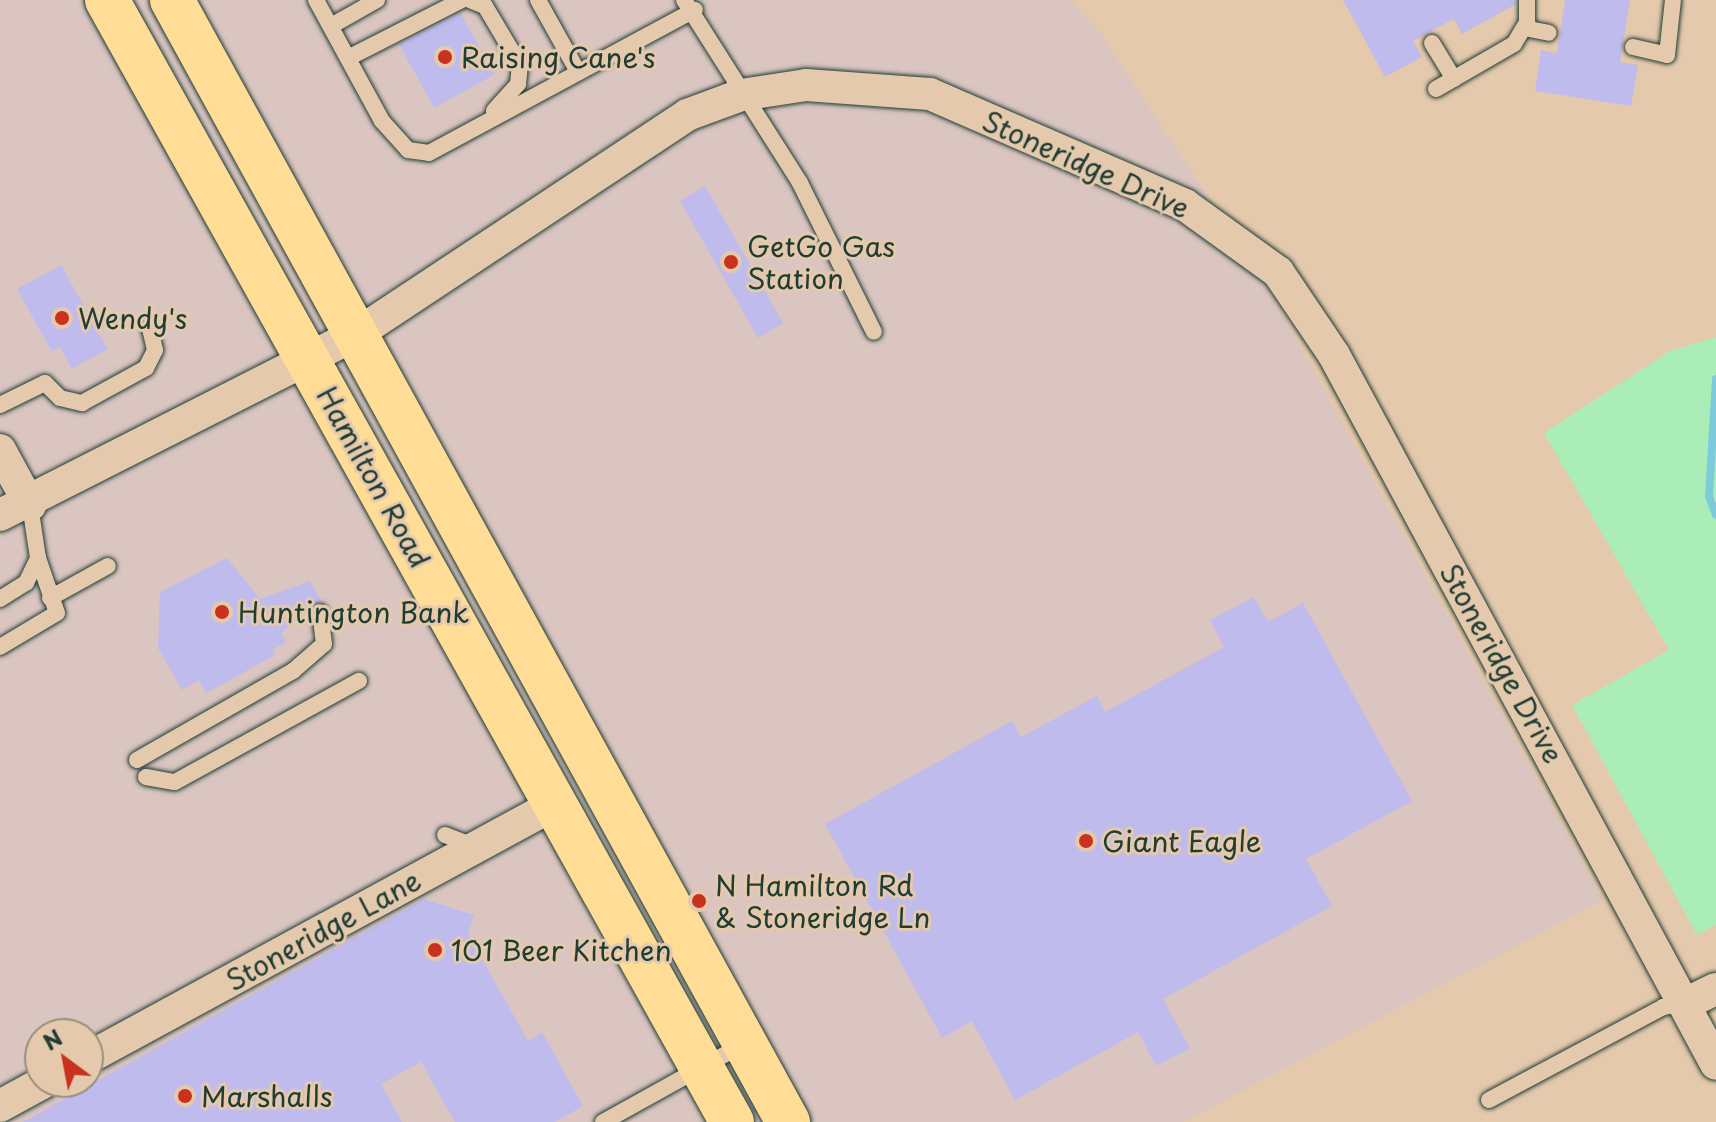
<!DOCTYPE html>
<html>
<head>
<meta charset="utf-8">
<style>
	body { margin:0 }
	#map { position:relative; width:1716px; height:1122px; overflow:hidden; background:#e5c9ac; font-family:"Playpen Sans",sans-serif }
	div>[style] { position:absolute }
	.built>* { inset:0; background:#dac5c0 }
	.green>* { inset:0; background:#aaedb7 }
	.stream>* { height:8px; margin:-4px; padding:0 4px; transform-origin:4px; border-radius:4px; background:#7dcbda }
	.building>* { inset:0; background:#bfbbed }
	.roads { filter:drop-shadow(0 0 2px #1f3d34) drop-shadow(0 0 2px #1f3d34) }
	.lane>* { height:16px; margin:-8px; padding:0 8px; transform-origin:8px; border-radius:8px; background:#e5c9ac }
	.street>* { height:32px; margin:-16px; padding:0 16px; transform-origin:16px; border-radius:16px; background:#e5c9ac }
	.primary>* { height:44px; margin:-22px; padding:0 22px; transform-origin:22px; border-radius:22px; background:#ffdd96 }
	.dots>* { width:22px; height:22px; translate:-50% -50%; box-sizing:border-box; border:4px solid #e5c9ac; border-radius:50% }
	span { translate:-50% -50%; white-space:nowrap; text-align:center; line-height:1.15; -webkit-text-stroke:6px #e5c9ac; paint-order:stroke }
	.poi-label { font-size:28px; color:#1f3d34 }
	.left { translate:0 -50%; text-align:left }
	.street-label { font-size:28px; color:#1f3d34 }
	.north { position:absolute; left:24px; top:1018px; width:80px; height:80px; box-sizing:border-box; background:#e5c9ac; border:2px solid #96917c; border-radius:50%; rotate:328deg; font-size:22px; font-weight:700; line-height:32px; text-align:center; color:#1f3d34 }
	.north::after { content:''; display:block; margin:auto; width:28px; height:36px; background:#c8321e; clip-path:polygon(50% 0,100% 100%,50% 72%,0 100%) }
</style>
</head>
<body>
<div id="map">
	<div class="built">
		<i style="clip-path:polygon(evenodd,0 0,1070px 0,1101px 34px,1271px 293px,1603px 900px,1183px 1122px,0 1122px,0 0,40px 1034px,88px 1034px,88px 1082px,40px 1082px,40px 1034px)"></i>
	</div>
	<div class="green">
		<i style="clip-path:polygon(1716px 337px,1716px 925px,1697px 935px,1572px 705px,1669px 650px,1544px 433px,1670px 351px)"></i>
	</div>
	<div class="stream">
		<i style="left:1716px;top:379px;width:117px;rotate:93.4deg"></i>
		<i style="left:1709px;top:496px;width:20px;rotate:70deg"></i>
	</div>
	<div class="building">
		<i style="clip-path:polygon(1343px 0,1516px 0,1516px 4px,1462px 34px,1454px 19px,1427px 33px,1413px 41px,1422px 57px,1385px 77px)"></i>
		<i style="clip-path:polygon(1565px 0,1630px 0,1620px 62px,1638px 65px,1631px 106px,1535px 91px,1541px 50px,1557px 53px)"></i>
		<i style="clip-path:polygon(460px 13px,495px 74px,434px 108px,399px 44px)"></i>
		<i style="clip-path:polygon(705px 186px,783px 323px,758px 338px,680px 201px)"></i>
		<i style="clip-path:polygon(61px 265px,108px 349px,72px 369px,60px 347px,52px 352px,17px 289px)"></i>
		<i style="clip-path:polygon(227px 558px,260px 599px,310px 581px,321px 601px,281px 633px,286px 642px,272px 650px,275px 655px,206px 693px,199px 680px,182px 690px,158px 648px,160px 592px)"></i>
		<i style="clip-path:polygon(1254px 597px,1268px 622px,1303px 603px,1412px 801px,1306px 859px,1332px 906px,1163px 999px,1190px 1048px,1156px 1066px,1138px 1032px,1015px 1100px,972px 1021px,942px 1038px,825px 824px,1012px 721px,1021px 737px,1097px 696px,1105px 712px,1224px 647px,1210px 620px)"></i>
		<i style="clip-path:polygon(424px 899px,474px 915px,468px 934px,528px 1041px,542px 1032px,583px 1106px,555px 1122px,455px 1122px,421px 1062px,381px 1084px,402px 1122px,23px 1122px)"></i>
	</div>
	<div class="roads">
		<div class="lane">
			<i style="left:316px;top:0;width:138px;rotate:61.4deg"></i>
			<i style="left:382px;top:121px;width:39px;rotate:48deg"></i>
			<i style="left:408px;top:150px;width:21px;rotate:8deg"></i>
			<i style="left:429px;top:153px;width:302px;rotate:-28.3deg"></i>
			<i style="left:470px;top:0;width:16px;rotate:22deg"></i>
			<i style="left:485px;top:6px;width:69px;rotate:59.3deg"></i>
			<i style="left:520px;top:65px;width:19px;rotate:96deg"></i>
			<i style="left:518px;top:84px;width:36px;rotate:132deg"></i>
			<i style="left:538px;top:0;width:82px;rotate:60.9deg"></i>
			<i style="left:684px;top:0;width:217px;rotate:57.6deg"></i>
			<i style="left:800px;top:183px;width:166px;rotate:63.6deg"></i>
			<i style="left:331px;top:26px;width:53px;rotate:-29.5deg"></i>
			<i style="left:1524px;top:28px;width:25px;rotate:11deg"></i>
			<i style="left:1432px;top:43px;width:42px;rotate:58.6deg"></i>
			<i style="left:1633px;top:47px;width:35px;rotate:13deg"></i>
			<i style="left:1667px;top:55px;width:55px;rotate:-83.8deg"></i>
			<i style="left:348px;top:58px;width:128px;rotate:-27deg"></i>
			<i style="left:1436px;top:89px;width:90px;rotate:-30deg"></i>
			<i style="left:1514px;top:44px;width:26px;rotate:-59deg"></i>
			<i style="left:1527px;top:22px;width:22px;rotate:-90deg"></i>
			<i style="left:0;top:405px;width:50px;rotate:-26.1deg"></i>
			<i style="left:45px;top:383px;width:21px;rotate:45deg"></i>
			<i style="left:60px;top:398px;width:23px;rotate:13deg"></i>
			<i style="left:82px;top:403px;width:73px;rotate:-28.7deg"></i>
			<i style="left:146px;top:368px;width:20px;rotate:-63deg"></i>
			<i style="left:155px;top:350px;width:23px;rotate:-103deg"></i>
			<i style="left:50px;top:598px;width:66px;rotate:-28.9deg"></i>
			<i style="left:0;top:599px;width:31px;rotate:-32deg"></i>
			<i style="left:26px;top:583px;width:28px;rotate:-64deg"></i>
			<i style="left:38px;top:558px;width:54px;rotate:-98.6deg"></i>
			<i style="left:0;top:647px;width:66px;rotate:-30.8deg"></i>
			<i style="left:57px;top:613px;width:58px;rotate:-109.1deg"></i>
			<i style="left:137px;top:760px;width:180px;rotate:-29.7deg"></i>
			<i style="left:293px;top:671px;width:41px;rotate:-41.1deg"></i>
			<i style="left:324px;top:644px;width:32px;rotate:-97deg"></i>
			<i style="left:146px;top:777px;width:29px;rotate:10deg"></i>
			<i style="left:175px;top:782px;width:210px;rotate:-28.8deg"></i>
			<i style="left:445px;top:835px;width:31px;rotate:21deg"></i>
			<i style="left:1489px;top:1100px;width:197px;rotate:-28.1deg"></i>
			<i style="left:1663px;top:1007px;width:22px;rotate:-10deg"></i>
			<i style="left:603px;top:1122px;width:159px;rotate:-29deg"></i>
		</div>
		<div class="street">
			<i style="left:0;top:450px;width:63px;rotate:61.4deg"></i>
			<i style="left:0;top:515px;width:402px;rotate:-26.9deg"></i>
			<i style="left:358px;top:333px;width:395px;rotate:-33.5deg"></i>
			<i style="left:687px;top:115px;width:58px;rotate:-20.3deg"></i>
			<i style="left:741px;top:95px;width:66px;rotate:-8.7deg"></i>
			<i style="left:806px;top:85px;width:124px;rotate:4.2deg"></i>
			<i style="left:930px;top:94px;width:278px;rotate:23.5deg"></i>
			<i style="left:1185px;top:205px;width:115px;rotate:35.8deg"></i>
			<i style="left:1278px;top:272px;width:100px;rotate:56deg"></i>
			<i style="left:1334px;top:355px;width:805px;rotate:61.68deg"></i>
			<i style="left:1687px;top:1003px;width:32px;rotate:-26deg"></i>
			<i style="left:88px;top:1058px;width:534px;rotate:-28.53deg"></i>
			<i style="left:0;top:1106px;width:50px;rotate:-28.6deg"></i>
		</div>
		<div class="primary">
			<i style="left:107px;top:0;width:1284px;rotate:60.88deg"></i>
			<i style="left:172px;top:0;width:1280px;rotate:61.23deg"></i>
		</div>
	</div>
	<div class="dots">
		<i style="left:445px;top:57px;background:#c8321e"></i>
		<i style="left:731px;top:262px;background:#c8321e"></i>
		<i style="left:62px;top:318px;background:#c8321e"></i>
		<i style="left:222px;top:612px;background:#c8321e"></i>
		<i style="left:1086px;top:841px;background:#c8321e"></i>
		<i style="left:699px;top:901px;background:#c8321e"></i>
		<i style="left:435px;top:950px;background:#c8321e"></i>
		<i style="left:185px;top:1096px;background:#c8321e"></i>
	</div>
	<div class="poi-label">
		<span class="left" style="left:461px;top:57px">Raising Cane's</span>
		<span class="left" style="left:747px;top:262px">GetGo Gas<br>Station</span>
		<span class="left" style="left:78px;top:318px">Wendy's</span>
		<span class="left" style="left:238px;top:612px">Huntington Bank</span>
		<span class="left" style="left:1102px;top:841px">Giant Eagle</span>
		<span class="left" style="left:715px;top:901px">N Hamilton Rd<br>&amp; Stoneridge Ln</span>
		<span class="left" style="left:451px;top:950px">101 Beer Kitchen</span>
		<span class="left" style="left:201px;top:1096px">Marshalls</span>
	</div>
	<div class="street-label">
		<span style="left:1086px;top:164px;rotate:24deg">Stoneridge Drive</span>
		<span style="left:374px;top:477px;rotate:61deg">Hamilton Road</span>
		<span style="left:1502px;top:663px;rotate:61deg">Stoneridge Drive</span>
		<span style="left:323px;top:930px;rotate:-29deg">Stoneridge Lane</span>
	</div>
	<div class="north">N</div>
</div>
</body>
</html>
